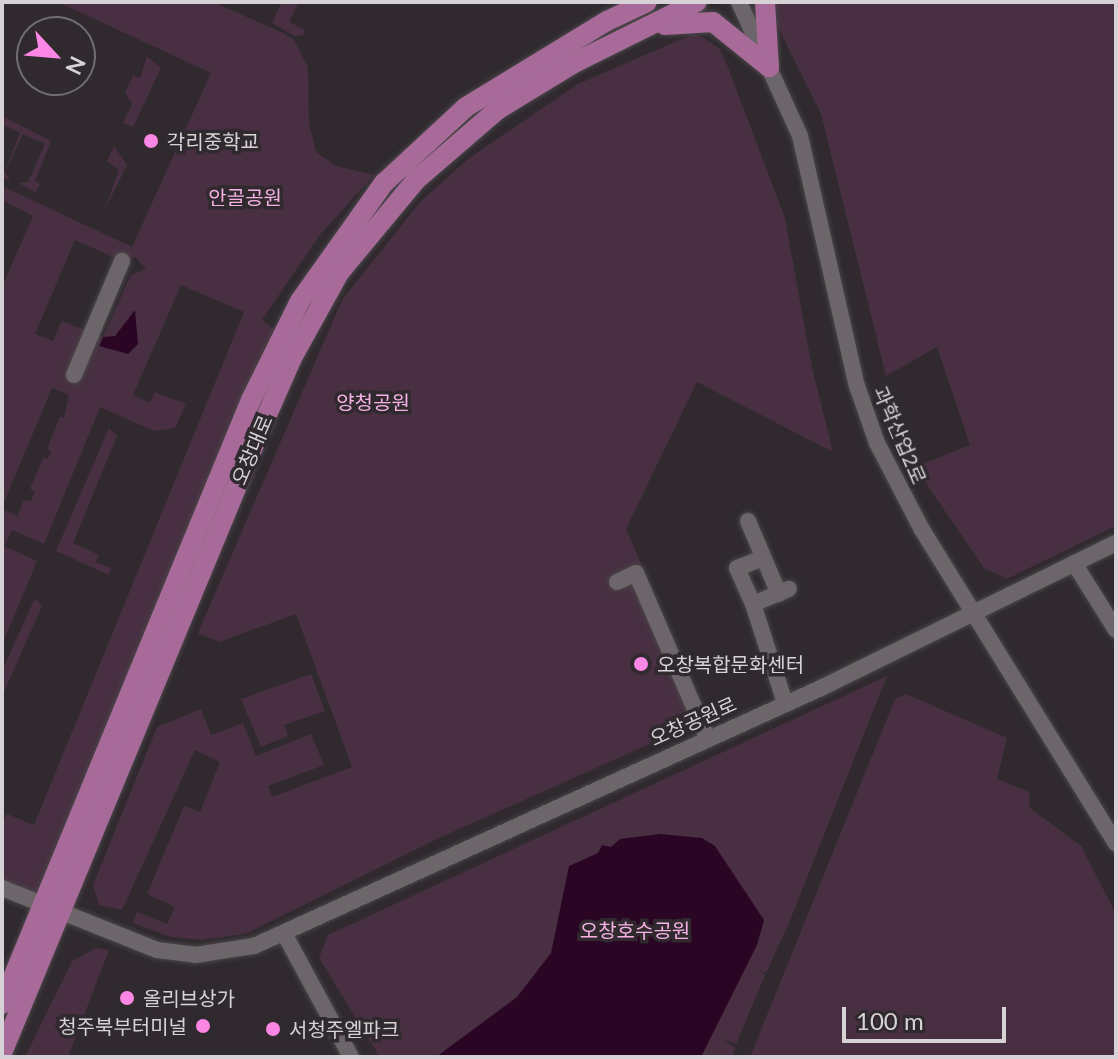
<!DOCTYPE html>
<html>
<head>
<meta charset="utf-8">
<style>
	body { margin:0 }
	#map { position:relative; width:1118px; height:1059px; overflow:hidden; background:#302a2f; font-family:Lato,"Noto Sans KR",sans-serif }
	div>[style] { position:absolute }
	.green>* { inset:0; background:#483042 }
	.water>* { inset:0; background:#2a0624 }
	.roads { filter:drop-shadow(0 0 2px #494548) drop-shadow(0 0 2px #494548) }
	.minor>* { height:16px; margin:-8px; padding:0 8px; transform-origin:8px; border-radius:8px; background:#6c656a }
	.major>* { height:20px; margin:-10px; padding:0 10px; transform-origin:10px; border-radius:10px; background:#a76a99 }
	.dots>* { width:22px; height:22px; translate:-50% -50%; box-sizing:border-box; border:4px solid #302a2f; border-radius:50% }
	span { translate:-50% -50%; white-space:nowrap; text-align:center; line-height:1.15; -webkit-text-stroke:7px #302a2f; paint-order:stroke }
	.poi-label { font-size:20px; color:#d6d2d5 }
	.left { translate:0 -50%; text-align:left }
	.right { translate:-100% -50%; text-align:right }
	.park-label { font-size:20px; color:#f6b1e4 }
	.street-label { font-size:20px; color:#d6d2d5 }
	.frame { position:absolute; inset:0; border:4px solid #d6d2d5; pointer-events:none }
	.north { position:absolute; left:16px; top:16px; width:80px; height:80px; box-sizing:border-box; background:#302a2f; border:2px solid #726d71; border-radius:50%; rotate:116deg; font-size:22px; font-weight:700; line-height:32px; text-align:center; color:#d6d2d5 }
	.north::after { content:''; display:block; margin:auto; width:28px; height:36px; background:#fc86e3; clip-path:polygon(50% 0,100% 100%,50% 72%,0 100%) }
	.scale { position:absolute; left:842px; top:1007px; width:164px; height:36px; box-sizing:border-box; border:4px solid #d6d2d5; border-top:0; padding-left:10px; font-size:24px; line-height:28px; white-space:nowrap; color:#d6d2d5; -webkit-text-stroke:6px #302a2f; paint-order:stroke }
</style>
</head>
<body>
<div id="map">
	<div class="green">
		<i style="clip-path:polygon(evenodd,58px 2px,213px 2px,283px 33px,294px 40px,308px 67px,309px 123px,316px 152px,336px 166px,374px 175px,319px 236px,262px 320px,280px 334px,44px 905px,2px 888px,2px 823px,7px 814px,34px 825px,244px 312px,181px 285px,133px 395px,150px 403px,155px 392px,186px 404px,175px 428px,154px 431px,100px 407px,44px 544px,12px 530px,4px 546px,37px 561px,2px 645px,2px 509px,17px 516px,24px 500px,31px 501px,35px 491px,30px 489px,43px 458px,48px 459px,51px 451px,47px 449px,60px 417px,64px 418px,69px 395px,52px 388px,2px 507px,2px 287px,33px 216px,2px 200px,2px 186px,132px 247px,211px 73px,58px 2px,75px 240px,122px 261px,135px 257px,146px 269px,131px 275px,103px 337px,62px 321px,53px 341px,35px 334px,75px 240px)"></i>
		<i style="clip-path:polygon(282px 2px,299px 2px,289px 22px,305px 30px,303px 35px,294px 36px,272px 23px)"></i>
		<i style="clip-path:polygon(774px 2px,1116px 2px,1116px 526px,1007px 579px,984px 568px,915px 467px,970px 445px,937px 347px,886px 376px,821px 114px,771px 13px)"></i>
		<i style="clip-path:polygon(696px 33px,719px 48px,727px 65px,785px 218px,812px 368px,833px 452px,697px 382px,626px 529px,708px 718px,441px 837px,245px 934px,202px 940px,171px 937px,133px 923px,137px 912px,167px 924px,175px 907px,147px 894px,184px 806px,200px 812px,220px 762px,195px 750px,122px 910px,99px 905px,93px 885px,157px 727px,201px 709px,211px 735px,243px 723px,256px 756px,311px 734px,324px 765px,268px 786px,272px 797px,352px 767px,296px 614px,219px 642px,198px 633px,342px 300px,420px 202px,468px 159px,578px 84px)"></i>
		<i style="clip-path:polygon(147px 56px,161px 68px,133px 127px,123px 123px,132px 104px,125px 92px,133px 75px,140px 78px)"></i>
		<i style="clip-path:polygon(2px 116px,51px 141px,35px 181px,40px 184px,36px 193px,19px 183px,28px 182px,45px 144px,23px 134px,5px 172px,10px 180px,2px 178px,20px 133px,2px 124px)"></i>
		<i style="clip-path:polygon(114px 146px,127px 165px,103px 213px,119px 170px,107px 161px)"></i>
		<i style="clip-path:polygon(109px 428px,117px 436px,73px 543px,99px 555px,96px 562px,111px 568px,109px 575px,56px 551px)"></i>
		<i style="clip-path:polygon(35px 598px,42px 606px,3px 694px,2px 671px)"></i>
		<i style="clip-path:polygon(311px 674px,325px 711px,284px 725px,288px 736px,261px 747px,241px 699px)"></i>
		<i style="clip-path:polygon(887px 676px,789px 923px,766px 973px,759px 970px,765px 975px,736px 1044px,724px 1039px,735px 1048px,732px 1057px,380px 1057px,319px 958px,328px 935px)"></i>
		<i style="clip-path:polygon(906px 694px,1007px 738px,997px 779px,1029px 792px,1030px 808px,1081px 846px,1116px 914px,1116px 1057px,750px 1057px,895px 699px)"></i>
		<i style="clip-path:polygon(96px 948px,109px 950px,68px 1057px,25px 1057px,72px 961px)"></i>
	</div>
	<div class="water">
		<i style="clip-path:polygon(135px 310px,138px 344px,128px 354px,99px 346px,103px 337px,115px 336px)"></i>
		<i style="clip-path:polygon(660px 834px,702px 838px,715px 846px,764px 920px,757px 945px,701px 1057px,436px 1057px,517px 997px,551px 953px,569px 866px,598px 853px,602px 845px,611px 847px,620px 839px)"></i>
	</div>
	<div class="roads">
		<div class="minor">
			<i style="left:739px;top:2px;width:147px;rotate:65.5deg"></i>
			<i style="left:800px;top:136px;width:256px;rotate:77.2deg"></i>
			<i style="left:857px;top:386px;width:60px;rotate:70.7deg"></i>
			<i style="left:877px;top:443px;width:96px;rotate:62.6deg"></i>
			<i style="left:921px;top:528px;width:371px;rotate:58.3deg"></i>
			<i style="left:74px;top:375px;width:124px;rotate:-67.2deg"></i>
			<i style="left:748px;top:521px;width:79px;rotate:67deg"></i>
			<i style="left:1074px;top:563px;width:79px;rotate:57.9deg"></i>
			<i style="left:617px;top:582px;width:21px;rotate:-25deg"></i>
			<i style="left:636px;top:573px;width:179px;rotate:66.6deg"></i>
			<i style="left:753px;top:604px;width:39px;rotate:-114deg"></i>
			<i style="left:737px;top:568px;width:28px;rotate:-21deg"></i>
			<i style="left:785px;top:703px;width:104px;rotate:-107.9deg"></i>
			<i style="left:753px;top:604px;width:39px;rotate:-23deg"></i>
			<i style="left:2px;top:888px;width:167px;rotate:21.8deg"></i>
			<i style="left:157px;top:950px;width:38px;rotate:7deg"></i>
			<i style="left:195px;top:955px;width:60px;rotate:-8.7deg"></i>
			<i style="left:254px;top:946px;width:623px;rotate:-24.47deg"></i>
			<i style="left:821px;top:688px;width:329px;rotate:-26.2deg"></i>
			<i style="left:285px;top:935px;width:139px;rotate:61.6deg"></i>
		</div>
		<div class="major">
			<i style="left:765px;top:2px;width:65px;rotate:86.5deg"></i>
			<i style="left:665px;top:25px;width:48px;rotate:-3.6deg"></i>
			<i style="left:713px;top:22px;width:72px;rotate:38.8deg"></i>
			<i style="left:2px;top:1004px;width:653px;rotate:-67.6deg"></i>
			<i style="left:251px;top:400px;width:110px;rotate:-63.7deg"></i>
			<i style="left:300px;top:301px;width:145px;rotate:-54.6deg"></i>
			<i style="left:384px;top:183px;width:112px;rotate:-42.8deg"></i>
			<i style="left:466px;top:107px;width:165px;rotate:-31.4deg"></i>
			<i style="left:607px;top:21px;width:44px;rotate:-25.4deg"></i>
			<i style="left:2px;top:1053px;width:671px;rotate:-67.49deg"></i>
			<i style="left:259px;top:433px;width:82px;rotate:-66.3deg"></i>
			<i style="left:292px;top:358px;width:97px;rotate:-61.1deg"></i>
			<i style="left:339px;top:273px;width:121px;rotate:-50.4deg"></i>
			<i style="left:416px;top:180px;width:107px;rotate:-40.8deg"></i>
			<i style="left:497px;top:110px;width:90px;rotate:-31.4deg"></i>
			<i style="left:574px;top:63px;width:137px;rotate:-26.4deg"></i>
		</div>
	</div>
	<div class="dots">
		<i style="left:151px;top:141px;background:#fc86e3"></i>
		<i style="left:641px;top:664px;background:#fc86e3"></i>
		<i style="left:127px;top:998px;background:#fc86e3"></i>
		<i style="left:203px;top:1026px;background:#fc86e3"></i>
		<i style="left:273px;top:1029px;background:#fc86e3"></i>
	</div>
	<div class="poi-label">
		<span class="left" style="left:167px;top:141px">각리중학교</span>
		<span class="left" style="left:657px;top:664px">오창복합문화센터</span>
		<span class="left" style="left:143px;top:998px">올리브상가</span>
		<span class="right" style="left:187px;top:1026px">청주북부터미널</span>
		<span class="left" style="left:289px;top:1029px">서청주엘파크</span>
	</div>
	<div class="park-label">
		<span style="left:245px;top:197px">안골공원</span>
		<span style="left:373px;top:402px">양청공원</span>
		<span style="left:635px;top:930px">오창호수공원</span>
	</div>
	<div class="street-label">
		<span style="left:900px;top:435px;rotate:67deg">과학산업2로</span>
		<span style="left:252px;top:450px;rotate:-67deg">오창대로</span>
		<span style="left:693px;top:721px;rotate:-24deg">오창공원로</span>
	</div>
	<div class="frame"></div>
	<div class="north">N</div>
	<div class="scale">100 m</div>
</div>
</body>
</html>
